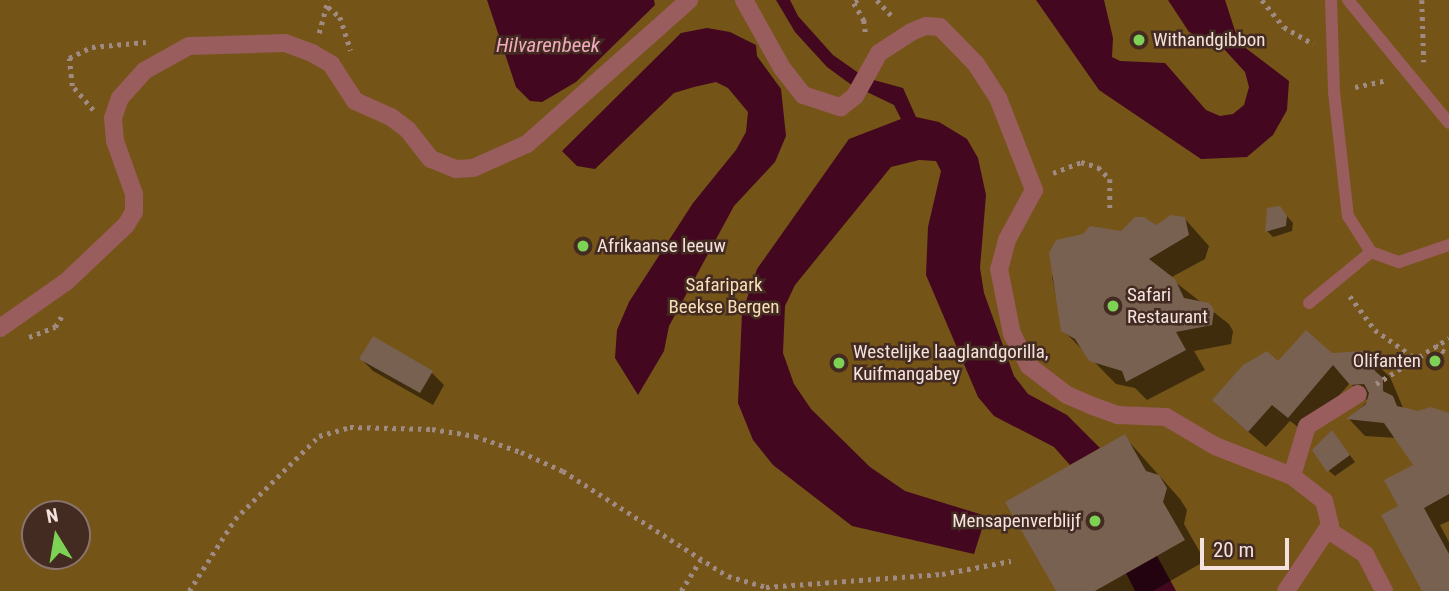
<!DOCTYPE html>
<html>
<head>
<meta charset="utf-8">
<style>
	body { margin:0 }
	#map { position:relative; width:1449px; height:591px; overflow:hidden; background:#432b22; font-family:"Roboto Condensed",sans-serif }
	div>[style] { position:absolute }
	.green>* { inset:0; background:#755417 }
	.water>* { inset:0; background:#43071f }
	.shadow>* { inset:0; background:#0007 }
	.building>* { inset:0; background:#786150 }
	.path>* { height:4.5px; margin-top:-2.25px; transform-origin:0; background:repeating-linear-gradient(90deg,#9f8b84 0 3.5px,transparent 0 8.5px) }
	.service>* { height:12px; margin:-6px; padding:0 6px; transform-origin:6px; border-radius:6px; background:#985d5c }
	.pedestrian>* { height:18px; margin:-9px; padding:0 9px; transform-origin:9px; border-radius:9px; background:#985d5c }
	.dots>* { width:19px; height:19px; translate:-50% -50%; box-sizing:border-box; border:4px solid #432b22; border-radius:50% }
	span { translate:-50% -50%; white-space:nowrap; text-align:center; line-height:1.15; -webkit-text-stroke:5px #432b22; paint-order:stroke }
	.poi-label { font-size:19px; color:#f3e2dd }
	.left { translate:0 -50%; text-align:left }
	.right { translate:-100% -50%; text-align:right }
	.park-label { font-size:19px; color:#f8dfb8 }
	.water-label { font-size:21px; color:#f1aabd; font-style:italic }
	.north { position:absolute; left:21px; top:500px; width:70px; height:70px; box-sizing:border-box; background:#432b22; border:2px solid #89746d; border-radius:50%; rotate:349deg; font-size:19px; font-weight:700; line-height:28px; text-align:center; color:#f3e2dd }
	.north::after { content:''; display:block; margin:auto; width:24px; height:32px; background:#7dd154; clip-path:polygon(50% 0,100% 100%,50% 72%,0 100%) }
	.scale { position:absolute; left:1200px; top:538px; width:89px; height:32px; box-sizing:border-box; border:4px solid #f3e2dd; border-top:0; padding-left:9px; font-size:21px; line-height:24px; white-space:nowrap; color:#f3e2dd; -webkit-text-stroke:5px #432b22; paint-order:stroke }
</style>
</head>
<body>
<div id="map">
	<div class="green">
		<i style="clip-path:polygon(evenodd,0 0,1449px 0,1449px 591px,0 591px,0 0,35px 514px,77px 514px,77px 556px,35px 556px,35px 514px)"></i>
	</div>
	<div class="water">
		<i style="clip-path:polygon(487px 0,654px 0,655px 5px,576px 82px,542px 102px,530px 101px,516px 87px)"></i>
		<i style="clip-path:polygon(776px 0,790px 0,798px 16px,833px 55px,860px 74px,853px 86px,827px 67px,795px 32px)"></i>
		<i style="clip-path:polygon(1036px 0,1104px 0,1113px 38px,1112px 57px,1120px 61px,1165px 63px,1206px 110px,1220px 116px,1233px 114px,1244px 105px,1249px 87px,1245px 72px,1224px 49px,1189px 32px,1168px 0,1225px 0,1239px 43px,1289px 81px,1287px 110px,1273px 135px,1247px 157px,1201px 159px,1099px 90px)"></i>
		<i style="clip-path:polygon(707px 28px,730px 32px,756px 45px,757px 56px,781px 89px,786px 136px,775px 162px,734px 206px,669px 326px,664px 351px,638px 395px,615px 358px,617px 330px,629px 302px,693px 203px,736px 150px,746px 132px,748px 112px,728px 88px,716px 82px,694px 87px,674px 93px,595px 169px,577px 166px,562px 151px,681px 33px)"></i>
		<i style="clip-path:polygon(870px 79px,903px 88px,916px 117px,939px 122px,967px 139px,978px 158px,986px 195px,980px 268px,984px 293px,1014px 376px,1028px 394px,1067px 415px,1100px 448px,1070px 465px,1054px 447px,994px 416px,978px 397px,926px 275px,928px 227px,941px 171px,936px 161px,919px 160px,891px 167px,795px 285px,785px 306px,783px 353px,794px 384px,811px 409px,870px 467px,905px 491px,986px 516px,974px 554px,852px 526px,773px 465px,753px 440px,738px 403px,742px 313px,757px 269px,849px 139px,901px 119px,894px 105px,865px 91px)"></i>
		<i style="clip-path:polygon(1157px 556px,1176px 591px,1135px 591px,1126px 573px)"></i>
	</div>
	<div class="shadow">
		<i style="clip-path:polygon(1280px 208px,1293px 223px,1292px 231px,1273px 237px,1267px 231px)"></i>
		<i style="clip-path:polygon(1185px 219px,1209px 246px,1205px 259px,1170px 278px,1229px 324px,1233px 331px,1231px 344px,1194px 351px,1205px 370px,1147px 400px,1135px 388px,1116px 384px,1063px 330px,1052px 277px,1121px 233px)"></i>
		<i style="clip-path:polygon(1331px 355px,1372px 360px,1390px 377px,1404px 410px,1449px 418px,1449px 521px,1440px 525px,1449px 542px,1449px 591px,1424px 591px,1400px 507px,1416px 466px,1397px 438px,1365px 436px,1349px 419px,1368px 401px,1350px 383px,1306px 433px,1290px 421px,1266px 447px,1231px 417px,1278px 363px)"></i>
		<i style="clip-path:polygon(361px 359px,432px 373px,444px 385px,433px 405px,373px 371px)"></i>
		<i style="clip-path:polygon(1124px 436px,1180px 499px,1187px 510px,1184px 524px,1205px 561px,1153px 591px,1058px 591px)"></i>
		<i style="clip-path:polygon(1337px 438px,1355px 462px,1335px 476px,1329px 471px)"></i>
	</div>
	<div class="building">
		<i style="clip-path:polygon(1280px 206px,1287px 216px,1286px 226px,1265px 232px,1267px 208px)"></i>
		<i style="clip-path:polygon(1171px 215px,1185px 217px,1189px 235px,1149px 259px,1175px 279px,1184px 298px,1209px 303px,1214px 310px,1212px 325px,1176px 332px,1186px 350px,1126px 382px,1122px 371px,1089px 361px,1075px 339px,1061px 331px,1049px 253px,1056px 240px,1083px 234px,1090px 226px,1121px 231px,1135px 217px,1144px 217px,1156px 225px)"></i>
		<i style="clip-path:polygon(1306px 330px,1332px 353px,1363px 351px,1373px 358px,1375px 371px,1383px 378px,1383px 391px,1393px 396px,1397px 406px,1418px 411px,1431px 407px,1449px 413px,1449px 494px,1424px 508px,1449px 554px,1449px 591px,1422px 591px,1381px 515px,1398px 506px,1384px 480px,1413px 465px,1384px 423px,1346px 419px,1366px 404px,1369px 393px,1364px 384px,1350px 385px,1333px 365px,1288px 418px,1272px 405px,1248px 432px,1212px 400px,1243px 365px,1267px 351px,1278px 361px)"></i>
		<i style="clip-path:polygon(373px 336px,433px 371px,420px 393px,359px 359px)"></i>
		<i style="clip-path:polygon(1332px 430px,1350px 455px,1327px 472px,1312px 450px)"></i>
		<i style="clip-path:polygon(1125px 434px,1146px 471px,1159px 475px,1167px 488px,1163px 502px,1185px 540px,1095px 591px,1056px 591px,1005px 502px)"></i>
	</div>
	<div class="path">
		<i style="left:858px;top:0;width:5px;rotate:143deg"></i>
		<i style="left:854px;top:3px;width:20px;rotate:60deg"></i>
		<i style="left:864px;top:20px;width:16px;rotate:83deg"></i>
		<i style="left:877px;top:0;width:23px;rotate:47deg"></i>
		<i style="left:1262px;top:0;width:35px;rotate:51deg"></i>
		<i style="left:1284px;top:27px;width:34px;rotate:30deg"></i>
		<i style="left:1422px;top:0;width:62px;rotate:88.2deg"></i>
		<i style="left:328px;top:7px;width:16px;rotate:40deg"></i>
		<i style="left:340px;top:17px;width:35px;rotate:72deg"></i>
		<i style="left:319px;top:33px;width:34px;rotate:-75deg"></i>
		<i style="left:1355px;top:87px;width:33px;rotate:-12deg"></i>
		<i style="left:93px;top:110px;width:32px;rotate:-131deg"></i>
		<i style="left:72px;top:86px;width:28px;rotate:-96deg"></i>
		<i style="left:69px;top:58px;width:25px;rotate:-26deg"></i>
		<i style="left:92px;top:47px;width:54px;rotate:-5.3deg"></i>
		<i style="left:1053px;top:173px;width:30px;rotate:-21deg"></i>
		<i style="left:1081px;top:162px;width:18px;rotate:16deg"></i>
		<i style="left:1098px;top:167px;width:17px;rotate:45deg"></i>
		<i style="left:1110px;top:179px;width:32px;rotate:90deg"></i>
		<i style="left:1350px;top:296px;width:42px;rotate:53.7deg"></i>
		<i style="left:1375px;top:330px;width:49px;rotate:35deg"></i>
		<i style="left:29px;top:337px;width:28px;rotate:-21deg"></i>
		<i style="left:55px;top:327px;width:15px;rotate:-58deg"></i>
		<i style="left:1435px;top:345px;width:17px;rotate:36deg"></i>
		<i style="left:1376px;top:384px;width:86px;rotate:-32.2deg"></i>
		<i style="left:189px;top:591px;width:85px;rotate:-57.4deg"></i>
		<i style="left:235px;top:519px;width:118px;rotate:-44.7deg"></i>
		<i style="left:319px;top:436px;width:32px;rotate:-16deg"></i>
		<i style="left:350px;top:427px;width:82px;rotate:1.4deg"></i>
		<i style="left:432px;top:429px;width:44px;rotate:9.2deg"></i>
		<i style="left:475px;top:436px;width:49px;rotate:19.2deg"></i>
		<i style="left:521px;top:452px;width:46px;rotate:24.3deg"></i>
		<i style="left:563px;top:471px;width:196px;rotate:32.5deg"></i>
		<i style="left:728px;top:576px;width:40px;rotate:16deg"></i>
		<i style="left:766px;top:587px;width:176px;rotate:-4.2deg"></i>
		<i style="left:942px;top:574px;width:70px;rotate:-10.7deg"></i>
		<i style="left:681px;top:591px;width:36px;rotate:-58deg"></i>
	</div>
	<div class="service">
		<i style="left:1331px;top:0;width:92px;rotate:88.1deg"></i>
		<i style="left:1334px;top:92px;width:125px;rotate:83.6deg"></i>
		<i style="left:1348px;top:216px;width:43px;rotate:57.4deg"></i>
		<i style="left:1371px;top:252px;width:30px;rotate:20deg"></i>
		<i style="left:1399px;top:262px;width:53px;rotate:-18.8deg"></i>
		<i style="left:1348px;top:0;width:159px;rotate:50.6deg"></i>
		<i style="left:1309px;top:303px;width:80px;rotate:-39.4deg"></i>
	</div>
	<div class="pedestrian">
		<i style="left:744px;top:0;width:78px;rotate:60.8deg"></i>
		<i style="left:782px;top:68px;width:34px;rotate:52deg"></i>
		<i style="left:803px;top:95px;width:40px;rotate:18deg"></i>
		<i style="left:841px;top:107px;width:18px;rotate:-38deg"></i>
		<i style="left:855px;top:96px;width:49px;rotate:-60.8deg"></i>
		<i style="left:879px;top:53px;width:38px;rotate:-33deg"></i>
		<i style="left:911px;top:32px;width:16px;rotate:-22deg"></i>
		<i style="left:926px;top:26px;width:14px;rotate:4deg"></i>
		<i style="left:940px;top:27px;width:52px;rotate:45.8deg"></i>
		<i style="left:976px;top:64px;width:40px;rotate:57.1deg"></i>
		<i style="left:998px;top:98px;width:99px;rotate:68.6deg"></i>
		<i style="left:1034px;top:190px;width:57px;rotate:118.4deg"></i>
		<i style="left:1007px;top:240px;width:30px;rotate:105deg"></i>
		<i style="left:999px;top:269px;width:66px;rotate:78.7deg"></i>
		<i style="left:1012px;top:334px;width:36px;rotate:62deg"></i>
		<i style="left:1029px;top:366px;width:48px;rotate:37.3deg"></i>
		<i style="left:1067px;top:395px;width:25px;rotate:23deg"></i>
		<i style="left:1090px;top:405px;width:30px;rotate:20deg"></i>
		<i style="left:1118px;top:415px;width:48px;rotate:2.4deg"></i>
		<i style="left:1166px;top:417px;width:57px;rotate:30.6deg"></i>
		<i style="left:1215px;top:446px;width:83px;rotate:21.3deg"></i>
		<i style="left:0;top:328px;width:80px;rotate:-34.9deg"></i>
		<i style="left:66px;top:282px;width:83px;rotate:-43.5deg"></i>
		<i style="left:126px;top:225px;width:15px;rotate:-58deg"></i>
		<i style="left:134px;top:212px;width:18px;rotate:-90deg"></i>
		<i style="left:134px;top:194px;width:56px;rotate:-109.7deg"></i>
		<i style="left:115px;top:141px;width:23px;rotate:-95deg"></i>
		<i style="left:113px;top:118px;width:21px;rotate:-71deg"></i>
		<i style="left:120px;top:98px;width:36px;rotate:-48deg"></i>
		<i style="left:144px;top:71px;width:51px;rotate:-29.1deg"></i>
		<i style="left:189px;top:46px;width:96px;rotate:-1.8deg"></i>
		<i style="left:285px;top:43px;width:29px;rotate:20deg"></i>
		<i style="left:312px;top:53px;width:22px;rotate:30deg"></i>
		<i style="left:331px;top:64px;width:44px;rotate:57deg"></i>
		<i style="left:355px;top:101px;width:39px;rotate:24deg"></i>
		<i style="left:391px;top:117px;width:21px;rotate:37deg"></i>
		<i style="left:408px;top:130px;width:37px;rotate:52deg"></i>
		<i style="left:431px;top:159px;width:27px;rotate:22deg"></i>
		<i style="left:456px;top:169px;width:17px;rotate:-3deg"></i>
		<i style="left:473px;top:168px;width:59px;rotate:-24deg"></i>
		<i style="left:527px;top:144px;width:217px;rotate:-41.6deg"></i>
		<i style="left:1328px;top:530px;width:44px;rotate:33deg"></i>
		<i style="left:1365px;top:554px;width:42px;rotate:62.8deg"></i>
		<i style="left:1286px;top:591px;width:79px;rotate:-56.3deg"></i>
		<i style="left:1330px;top:525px;width:25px;rotate:-104deg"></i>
		<i style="left:1324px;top:501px;width:41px;rotate:-142deg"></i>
		<i style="left:1292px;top:476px;width:52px;rotate:-73.3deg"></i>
		<i style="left:1307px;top:426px;width:60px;rotate:-32.1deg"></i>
	</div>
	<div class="dots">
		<i style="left:1139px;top:40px;background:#7dd154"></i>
		<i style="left:583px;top:246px;background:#7dd154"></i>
		<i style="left:1113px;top:306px;background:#7dd154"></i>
		<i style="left:1435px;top:361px;background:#7dd154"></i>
		<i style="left:839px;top:363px;background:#7dd154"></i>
		<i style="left:1095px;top:521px;background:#7dd154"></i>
	</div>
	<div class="poi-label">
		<span class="left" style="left:1153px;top:40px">Withandgibbon</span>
		<span class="left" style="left:597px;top:246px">Afrikaanse leeuw</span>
		<span class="left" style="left:1127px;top:306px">Safari<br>Restaurant</span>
		<span class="left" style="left:853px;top:363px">Westelijke laaglandgorilla,<br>Kuifmangabey</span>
		<span class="right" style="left:1421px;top:361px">Olifanten</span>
		<span class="right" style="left:1081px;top:521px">Mensapenverblijf</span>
	</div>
	<div class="park-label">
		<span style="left:724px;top:296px">Safaripark<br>Beekse Bergen</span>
	</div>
	<div class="water-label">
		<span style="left:548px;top:45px">Hilvarenbeek</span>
	</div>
	<div class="north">N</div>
	<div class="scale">20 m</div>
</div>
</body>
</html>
